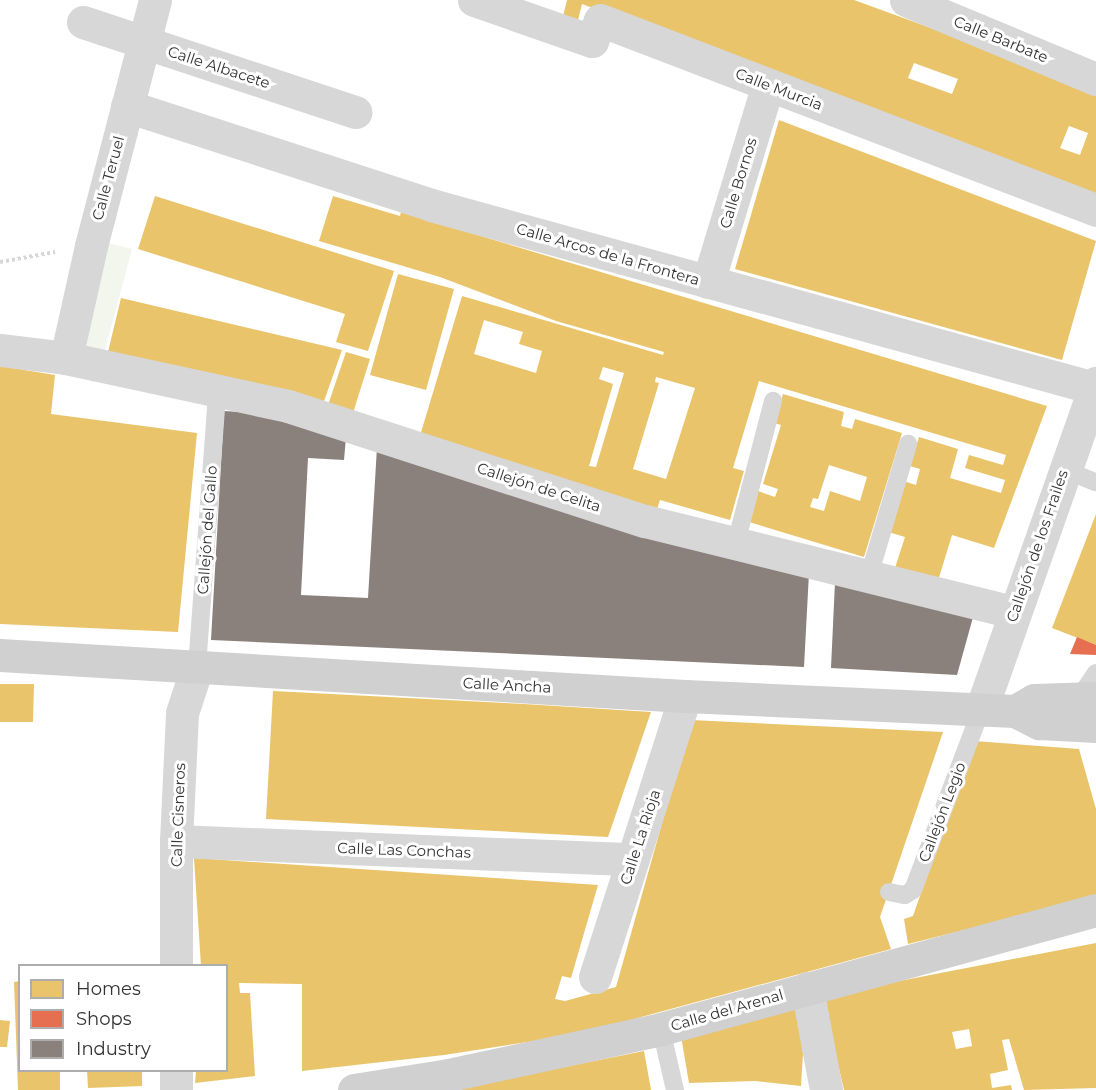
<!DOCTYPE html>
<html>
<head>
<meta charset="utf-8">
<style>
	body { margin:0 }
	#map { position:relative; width:1096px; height:1090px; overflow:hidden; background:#fff; font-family:Montserrat,sans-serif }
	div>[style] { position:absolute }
	.green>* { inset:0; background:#f2f6ed }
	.homes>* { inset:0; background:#e9c46a }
	.shops>* { inset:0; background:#e76f51 }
	.industry>* { inset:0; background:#8a817c }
	.path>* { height:4px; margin-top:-2px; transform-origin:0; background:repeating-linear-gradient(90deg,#d7d7d7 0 3px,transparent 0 6px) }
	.lane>* { height:18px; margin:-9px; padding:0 9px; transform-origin:9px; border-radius:9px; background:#d7d7d7 }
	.street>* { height:33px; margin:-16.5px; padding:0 16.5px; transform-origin:16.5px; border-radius:16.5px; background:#d7d7d7 }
	.secondary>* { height:33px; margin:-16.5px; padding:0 16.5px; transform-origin:16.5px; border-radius:16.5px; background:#d0d0d0 }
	span { translate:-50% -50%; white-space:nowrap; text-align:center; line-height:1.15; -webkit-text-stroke:6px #fff; paint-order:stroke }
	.street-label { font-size:15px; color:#333 }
	.legend { position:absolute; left:18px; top:964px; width:210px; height:108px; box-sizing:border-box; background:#fff; border:2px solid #adadad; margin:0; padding:8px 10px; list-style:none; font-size:18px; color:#333 }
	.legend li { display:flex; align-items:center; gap:12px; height:30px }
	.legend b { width:30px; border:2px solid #adadad }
</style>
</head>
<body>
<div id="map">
	<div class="green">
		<i style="clip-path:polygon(104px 242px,132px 249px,104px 354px,77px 347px)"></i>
	</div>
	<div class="homes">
		<i style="clip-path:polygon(evenodd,567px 0,854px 0,953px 36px,1096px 92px,1096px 197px,582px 4px,578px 20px,563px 16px,567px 0,914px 63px,958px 79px,952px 94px,908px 78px,914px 63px,567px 0,1069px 126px,1088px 133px,1080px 155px,1060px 148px,1069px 126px)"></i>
		<i style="clip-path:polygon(779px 120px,1096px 241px,1062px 360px,735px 269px)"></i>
		<i style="clip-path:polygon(155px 196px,394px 271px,368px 351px,336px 342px,345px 314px,138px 249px)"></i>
		<i style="clip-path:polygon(evenodd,333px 196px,400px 216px,401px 212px,1047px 406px,994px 548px,952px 535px,937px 584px,894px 571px,905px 537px,885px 531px,900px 480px,916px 485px,920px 469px,910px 466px,919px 437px,958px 449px,950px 478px,1001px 493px,1005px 480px,965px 468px,969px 455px,1003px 465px,1006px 455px,759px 381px,733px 468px,744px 471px,730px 520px,660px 500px,657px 509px,419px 439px,462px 296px,663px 355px,664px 352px,556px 321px,440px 277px,319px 241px,333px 196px,484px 320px,523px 332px,519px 344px,542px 351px,536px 373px,474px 354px,484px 320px,333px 196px,603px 367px,624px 373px,596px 467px,589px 466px,613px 384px,599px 379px,603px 367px,333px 196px,656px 377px,695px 388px,666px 479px,633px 469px,659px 383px,655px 382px,656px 377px)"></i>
		<i style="clip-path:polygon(398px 274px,454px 289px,426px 390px,370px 375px)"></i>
		<i style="clip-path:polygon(121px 298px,342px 350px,323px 404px,108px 352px)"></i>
		<i style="clip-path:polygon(346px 352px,370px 359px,352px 416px,327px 408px)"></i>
		<i style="clip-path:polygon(0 366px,55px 375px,51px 414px,197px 433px,178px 632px,0 624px)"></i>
		<i style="clip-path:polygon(evenodd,783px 394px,844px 412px,841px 426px,852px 429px,855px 419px,902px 433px,864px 557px,749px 522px,758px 491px,775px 497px,778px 489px,763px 484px,781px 425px,774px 423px,783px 394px,829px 465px,867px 477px,860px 501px,830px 491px,824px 511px,810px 507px,813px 498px,818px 499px,829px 465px)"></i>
		<i style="clip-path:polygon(1096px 514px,1096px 645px,1052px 628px)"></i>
		<i style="clip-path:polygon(0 684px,34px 684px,33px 722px,0 722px)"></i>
		<i style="clip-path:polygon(273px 691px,524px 704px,651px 712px,608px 837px,266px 819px)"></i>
		<i style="clip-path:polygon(691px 720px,943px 732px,880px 917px,891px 949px,579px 1034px,444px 1055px,302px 1071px,302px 984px,239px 983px,240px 993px,250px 993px,255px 1076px,195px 1083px,196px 1071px,226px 1071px,226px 966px,201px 966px,194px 858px,598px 885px,571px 978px,562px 976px,555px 999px,565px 1001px,616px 987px)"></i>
		<i style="clip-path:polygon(974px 741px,1079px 749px,1096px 809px,1096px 897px,908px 944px,904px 919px,913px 916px)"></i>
		<i style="clip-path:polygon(evenodd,1096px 943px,1096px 1088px,1024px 1090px,1009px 1039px,1002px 1040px,1008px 1070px,990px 1074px,992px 1088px,1011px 1085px,1012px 1090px,844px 1090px,822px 996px,1096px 943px,969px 1029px,972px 1046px,956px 1049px,952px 1032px,969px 1029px)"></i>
		<i style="clip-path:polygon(20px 981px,20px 1071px,60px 1071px,60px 1090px,18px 1090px,14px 982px)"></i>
		<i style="clip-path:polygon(795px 1003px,803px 1053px,801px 1086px,755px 1081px,689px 1083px,681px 1036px)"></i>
		<i style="clip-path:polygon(0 1020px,10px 1021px,7px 1047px,0 1047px)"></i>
		<i style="clip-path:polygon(644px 1051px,651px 1090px,455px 1090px,455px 1089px)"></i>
		<i style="clip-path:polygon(87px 1071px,142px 1071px,142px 1086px,88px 1088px)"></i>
	</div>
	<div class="shops">
		<i style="clip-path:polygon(1077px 637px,1096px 645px,1096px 655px,1070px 654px)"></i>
	</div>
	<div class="industry">
		<i style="clip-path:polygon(224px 411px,286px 415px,346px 437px,344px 460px,308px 458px,301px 595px,368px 598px,377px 447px,809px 573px,804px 667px,211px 640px)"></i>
		<i style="clip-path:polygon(835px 582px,975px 610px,957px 675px,831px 668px)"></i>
	</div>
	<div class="path">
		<i style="left:0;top:262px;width:56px;rotate:-10.3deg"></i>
	</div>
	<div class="lane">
		<i style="left:1063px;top:469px;width:35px;rotate:22deg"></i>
		<i style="left:736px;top:543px;width:147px;rotate:-75.4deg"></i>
		<i style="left:869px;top:576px;width:138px;rotate:-73.5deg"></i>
		<i style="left:197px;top:667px;width:274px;rotate:-85.8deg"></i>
		<i style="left:1079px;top:698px;width:30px;rotate:-56deg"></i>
		<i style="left:889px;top:892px;width:16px;rotate:11deg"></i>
		<i style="left:905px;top:895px;width:9px;rotate:-32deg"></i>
		<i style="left:913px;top:890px;width:192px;rotate:-69.3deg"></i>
		<i style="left:661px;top:1029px;width:63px;rotate:77.1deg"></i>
	</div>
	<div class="street">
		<i style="left:474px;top:0;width:125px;rotate:19.2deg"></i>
		<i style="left:592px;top:41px;width:22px;rotate:-69deg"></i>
		<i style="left:600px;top:20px;width:531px;rotate:20.96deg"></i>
		<i style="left:906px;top:0;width:206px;rotate:22.6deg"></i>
		<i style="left:83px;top:22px;width:287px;rotate:18.3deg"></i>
		<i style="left:127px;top:106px;width:320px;rotate:18deg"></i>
		<i style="left:431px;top:205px;width:688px;rotate:15.43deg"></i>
		<i style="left:708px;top:282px;width:206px;rotate:-73.1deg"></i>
		<i style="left:0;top:350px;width:66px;rotate:6.9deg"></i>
		<i style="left:66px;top:358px;width:227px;rotate:12.2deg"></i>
		<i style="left:288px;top:406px;width:375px;rotate:17.9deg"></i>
		<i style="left:645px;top:521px;width:379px;rotate:13.9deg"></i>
		<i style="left:66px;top:358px;width:115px;rotate:-77.4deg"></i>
		<i style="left:91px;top:246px;width:254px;rotate:-75.4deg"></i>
		<i style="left:981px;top:710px;width:347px;rotate:-70.6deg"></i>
		<i style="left:176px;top:841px;width:457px;rotate:2.3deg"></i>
		<i style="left:176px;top:966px;width:125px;rotate:-90deg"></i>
		<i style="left:176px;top:841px;width:128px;rotate:-87.3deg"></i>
		<i style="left:182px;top:713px;width:48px;rotate:-71.9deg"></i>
		<i style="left:595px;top:977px;width:295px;rotate:-72.2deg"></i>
		<i style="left:807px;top:988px;width:104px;rotate:79.4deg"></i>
		<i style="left:176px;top:1090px;width:20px;rotate:-90deg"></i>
	</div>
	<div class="secondary">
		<i style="left:0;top:655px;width:686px;rotate:3.43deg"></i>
		<i style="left:685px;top:696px;width:330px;rotate:2.6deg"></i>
		<i style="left:1015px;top:711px;width:27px;rotate:27deg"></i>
		<i style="left:1039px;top:723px;width:57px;rotate:3deg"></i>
		<i style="left:1015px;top:711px;width:22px;rotate:-30deg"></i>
		<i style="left:1034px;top:700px;width:62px;rotate:-1.8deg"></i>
		<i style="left:354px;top:1090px;width:96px;rotate:-9deg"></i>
		<i style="left:449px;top:1075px;width:217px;rotate:-12.2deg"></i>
		<i style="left:661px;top:1029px;width:451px;rotate:-15.3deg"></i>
	</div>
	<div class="street-label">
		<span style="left:1001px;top:39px;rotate:22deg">Calle Barbate</span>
		<span style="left:219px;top:67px;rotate:18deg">Calle Albacete</span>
		<span style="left:779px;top:89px;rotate:21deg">Calle Murcia</span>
		<span style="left:108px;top:178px;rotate:-75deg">Calle Teruel</span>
		<span style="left:738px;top:183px;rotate:-73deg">Calle Bornos</span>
		<span style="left:608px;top:254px;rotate:16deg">Calle Arcos de la Frontera</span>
		<span style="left:539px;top:487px;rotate:18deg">Callejón de Celita</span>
		<span style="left:207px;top:530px;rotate:-86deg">Callejón del Gallo</span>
		<span style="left:1037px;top:546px;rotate:-71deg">Callejón de los Frailes</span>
		<span style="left:507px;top:685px;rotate:3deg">Calle Ancha</span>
		<span style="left:942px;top:812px;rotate:-69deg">Callejón Legio</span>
		<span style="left:178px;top:815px;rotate:-88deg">Calle Cisneros</span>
		<span style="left:640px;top:837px;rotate:-72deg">Calle La Rioja</span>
		<span style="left:404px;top:850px;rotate:2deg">Calle Las Conchas</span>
		<span style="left:727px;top:1010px;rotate:-16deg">Calle del Arenal</span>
	</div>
	<ul class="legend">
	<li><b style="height:16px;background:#e9c46a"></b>Homes</li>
	<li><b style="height:16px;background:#e76f51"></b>Shops</li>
	<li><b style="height:16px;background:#8a817c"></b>Industry</li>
	</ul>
</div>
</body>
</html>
